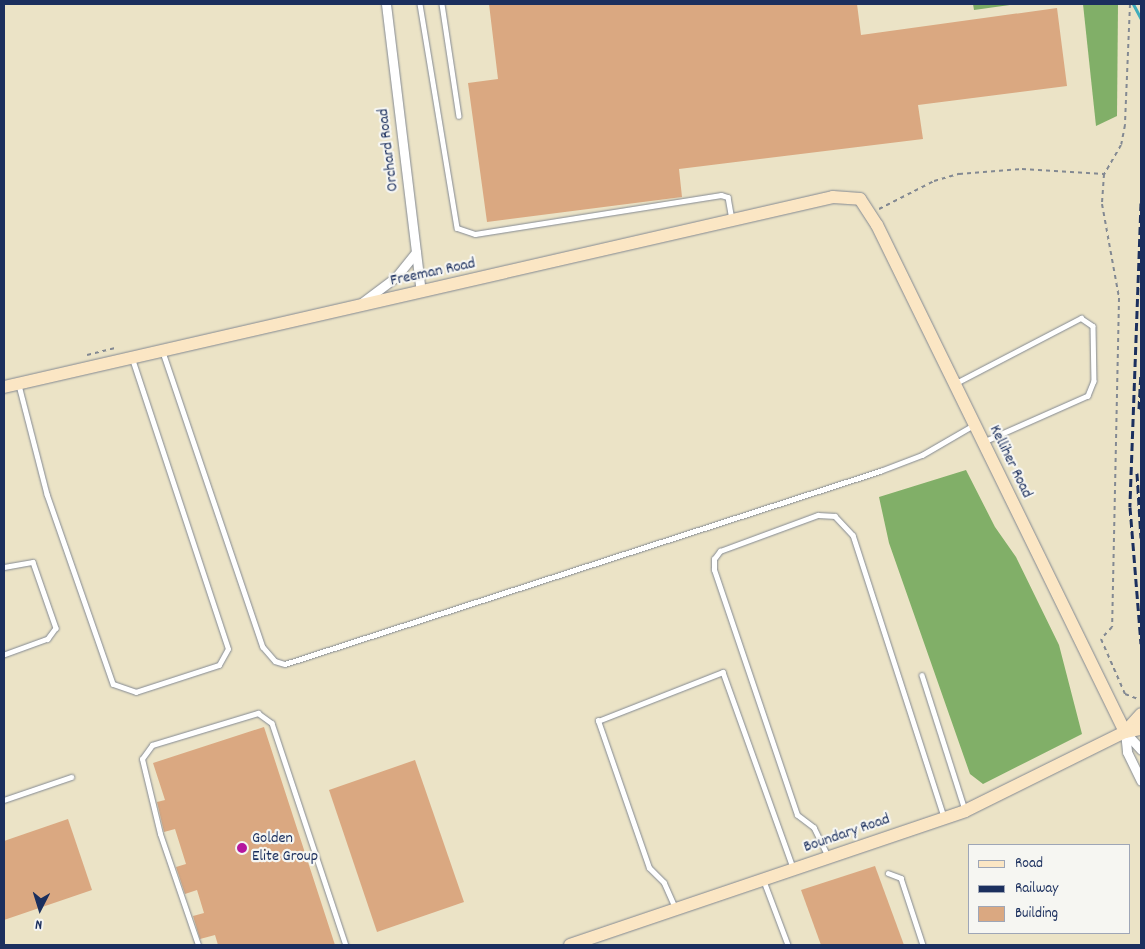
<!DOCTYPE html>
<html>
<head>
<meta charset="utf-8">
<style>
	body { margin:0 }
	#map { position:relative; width:1145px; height:949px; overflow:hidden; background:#ebe3c6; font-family:Dekko,sans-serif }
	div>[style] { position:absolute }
	.forest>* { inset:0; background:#81af68 }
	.stream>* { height:3px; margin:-1.5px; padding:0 1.5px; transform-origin:1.5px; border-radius:1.5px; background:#3eacbb }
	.building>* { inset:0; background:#daa881 }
	.path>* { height:2px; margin-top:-1px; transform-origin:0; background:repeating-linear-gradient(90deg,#838992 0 4px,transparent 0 8px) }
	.roads { filter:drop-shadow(0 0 1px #838992) drop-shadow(0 0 1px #838992) }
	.lane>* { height:4.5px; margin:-2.25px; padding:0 2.25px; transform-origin:2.25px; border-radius:2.25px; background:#fff }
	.street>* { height:9px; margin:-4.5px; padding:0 4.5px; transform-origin:4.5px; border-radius:4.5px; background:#fff }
	.secondary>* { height:12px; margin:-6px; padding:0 6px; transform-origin:6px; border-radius:6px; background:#fbe6c4 }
	.rail>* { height:3px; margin-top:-1.5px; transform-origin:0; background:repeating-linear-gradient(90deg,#1b2f5e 0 8px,transparent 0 12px) }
	.dots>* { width:14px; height:14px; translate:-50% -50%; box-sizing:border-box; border:2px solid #f6f6f2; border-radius:50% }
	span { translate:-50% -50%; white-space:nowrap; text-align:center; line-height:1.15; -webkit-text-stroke:4.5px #f6f6f2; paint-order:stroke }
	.street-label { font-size:16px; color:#1b2f5e }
	.poi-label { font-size:16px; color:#1b2f5e }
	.left { translate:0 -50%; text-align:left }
	.frame { position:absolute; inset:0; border:5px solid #1b2f5e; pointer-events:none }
	.legend { position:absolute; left:968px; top:844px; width:162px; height:90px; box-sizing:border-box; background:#f6f6f2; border:1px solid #9ea6b7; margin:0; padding:6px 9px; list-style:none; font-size:15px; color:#1b2f5e }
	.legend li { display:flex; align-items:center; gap:10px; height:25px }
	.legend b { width:25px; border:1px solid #9ea6b7 }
	.north { position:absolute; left:15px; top:884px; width:50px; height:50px; -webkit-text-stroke:4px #f6f6f2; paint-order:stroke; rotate:185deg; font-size:14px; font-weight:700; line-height:20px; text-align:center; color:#1b2f5e }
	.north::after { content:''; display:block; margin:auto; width:18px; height:22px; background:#1b2f5e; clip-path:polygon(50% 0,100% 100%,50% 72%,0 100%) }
</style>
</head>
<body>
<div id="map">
	<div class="forest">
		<i style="clip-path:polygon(973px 4px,1017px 4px,974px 10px)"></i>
		<i style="clip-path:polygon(1083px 4px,1118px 4px,1117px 116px,1096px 126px)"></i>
		<i style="clip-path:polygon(966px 470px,995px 527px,1016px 557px,1059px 645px,1082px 734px,983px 784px,970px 774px,889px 543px,879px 497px)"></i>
	</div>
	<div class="stream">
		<i style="left:1133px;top:4px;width:17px;rotate:62deg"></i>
	</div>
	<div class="building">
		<i style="clip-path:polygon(489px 4px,857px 4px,861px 35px,1057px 8px,1067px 86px,918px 105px,923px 139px,679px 169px,682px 197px,487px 222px,468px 83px,498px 79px)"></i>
		<i style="clip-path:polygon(264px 727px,335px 945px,218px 945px,215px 935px,200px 939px,193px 916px,204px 913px,197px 890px,185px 894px,176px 867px,186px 864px,175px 829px,164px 832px,157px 802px,165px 800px,153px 763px)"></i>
		<i style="clip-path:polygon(415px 760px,464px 902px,377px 932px,329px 790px)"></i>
		<i style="clip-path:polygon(68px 819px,92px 890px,4px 920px,4px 841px)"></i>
		<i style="clip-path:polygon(875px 866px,904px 945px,821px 945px,801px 890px)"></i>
	</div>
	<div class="path">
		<i style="left:1130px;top:4px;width:121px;rotate:92.4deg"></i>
		<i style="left:1125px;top:125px;width:20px;rotate:101deg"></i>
		<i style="left:1121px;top:145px;width:34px;rotate:120deg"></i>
		<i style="left:1104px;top:174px;width:30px;rotate:94deg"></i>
		<i style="left:1102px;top:204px;width:96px;rotate:79.7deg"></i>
		<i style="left:1119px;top:298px;width:329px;rotate:91.2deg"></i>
		<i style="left:1112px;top:627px;width:16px;rotate:133deg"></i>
		<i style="left:1101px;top:639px;width:60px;rotate:66.4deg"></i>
		<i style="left:1125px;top:694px;width:17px;rotate:21deg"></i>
		<i style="left:879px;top:209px;width:62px;rotate:-27deg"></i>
		<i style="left:934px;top:181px;width:26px;rotate:-16deg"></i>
		<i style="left:959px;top:174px;width:63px;rotate:-4.5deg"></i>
		<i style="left:1022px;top:169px;width:82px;rotate:3.5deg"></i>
		<i style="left:87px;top:355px;width:30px;rotate:-14deg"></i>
	</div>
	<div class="roads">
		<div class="lane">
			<i style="left:420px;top:4px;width:227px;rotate:80.6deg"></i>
			<i style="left:457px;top:228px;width:19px;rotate:18deg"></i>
			<i style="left:475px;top:234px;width:249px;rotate:-9deg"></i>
			<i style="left:721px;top:195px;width:7px;rotate:16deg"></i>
			<i style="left:728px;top:197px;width:22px;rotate:80deg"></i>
			<i style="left:442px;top:4px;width:113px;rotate:81.4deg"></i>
			<i style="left:163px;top:352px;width:311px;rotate:71.3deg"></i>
			<i style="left:263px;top:647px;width:18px;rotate:49deg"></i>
			<i style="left:275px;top:661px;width:10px;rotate:17deg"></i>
			<i style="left:285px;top:664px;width:626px;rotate:-17.97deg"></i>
			<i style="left:880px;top:471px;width:45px;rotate:-20.9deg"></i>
			<i style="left:922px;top:455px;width:58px;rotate:-30.1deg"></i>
			<i style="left:956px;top:383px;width:141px;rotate:-27.5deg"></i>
			<i style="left:1081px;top:318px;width:14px;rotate:34deg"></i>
			<i style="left:1093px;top:326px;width:55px;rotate:89deg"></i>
			<i style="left:1094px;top:381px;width:16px;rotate:112deg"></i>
			<i style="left:1088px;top:396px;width:114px;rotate:156.1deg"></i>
			<i style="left:19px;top:385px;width:113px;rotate:75.6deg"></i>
			<i style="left:47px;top:494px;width:201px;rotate:70.8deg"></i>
			<i style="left:113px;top:684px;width:24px;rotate:19deg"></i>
			<i style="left:136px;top:692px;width:87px;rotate:-18deg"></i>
			<i style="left:219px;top:665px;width:18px;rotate:-61deg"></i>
			<i style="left:228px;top:649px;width:305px;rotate:-108.3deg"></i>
			<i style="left:4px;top:567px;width:29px;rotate:-10deg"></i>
			<i style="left:33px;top:562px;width:70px;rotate:70.8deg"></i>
			<i style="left:56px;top:628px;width:14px;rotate:126deg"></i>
			<i style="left:48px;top:639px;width:47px;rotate:160deg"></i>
			<i style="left:922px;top:675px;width:142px;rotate:72.3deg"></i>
			<i style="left:4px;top:800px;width:71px;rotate:-18.9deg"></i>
			<i style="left:827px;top:855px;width:30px;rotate:-116deg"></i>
			<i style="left:814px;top:828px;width:21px;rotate:-143deg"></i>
			<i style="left:797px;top:815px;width:259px;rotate:-108.7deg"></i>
			<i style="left:714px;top:570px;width:11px;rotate:-90deg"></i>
			<i style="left:714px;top:559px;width:10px;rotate:-53deg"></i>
			<i style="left:720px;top:551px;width:104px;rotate:-20.2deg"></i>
			<i style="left:818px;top:515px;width:17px;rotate:3deg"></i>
			<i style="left:835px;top:516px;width:26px;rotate:47deg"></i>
			<i style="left:853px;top:535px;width:295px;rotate:72.1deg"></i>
			<i style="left:888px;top:873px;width:14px;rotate:21deg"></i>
			<i style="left:901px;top:878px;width:71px;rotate:71.8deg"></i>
			<i style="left:764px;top:881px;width:68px;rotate:69.4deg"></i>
			<i style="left:675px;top:908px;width:27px;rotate:-114deg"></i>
			<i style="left:664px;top:883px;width:21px;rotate:-135deg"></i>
			<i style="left:649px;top:868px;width:156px;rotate:-109.1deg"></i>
			<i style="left:598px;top:721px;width:134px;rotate:-21.4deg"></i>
			<i style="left:723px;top:672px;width:208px;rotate:70.3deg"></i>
			<i style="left:198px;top:945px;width:117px;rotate:-108.9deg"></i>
			<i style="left:160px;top:834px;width:77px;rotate:-103.5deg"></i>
			<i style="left:142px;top:759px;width:17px;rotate:-54deg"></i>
			<i style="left:152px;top:745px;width:111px;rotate:-16.8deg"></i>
			<i style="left:258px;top:713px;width:17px;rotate:36deg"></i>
			<i style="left:272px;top:723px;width:234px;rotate:71.6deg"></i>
		</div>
		<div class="street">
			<i style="left:386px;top:4px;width:290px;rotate:83.1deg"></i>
			<i style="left:360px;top:304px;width:45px;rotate:-36.9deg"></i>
			<i style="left:396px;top:277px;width:32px;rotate:-51deg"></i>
			<i style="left:1125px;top:732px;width:20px;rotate:84deg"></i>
			<i style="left:1127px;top:752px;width:32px;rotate:64deg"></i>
			<i style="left:1125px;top:732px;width:24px;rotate:48deg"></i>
		</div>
		<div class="secondary">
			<i style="left:4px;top:387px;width:850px;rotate:-12.91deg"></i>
			<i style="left:833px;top:197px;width:27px;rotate:4deg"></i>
			<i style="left:860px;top:199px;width:31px;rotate:57deg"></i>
			<i style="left:877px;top:225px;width:564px;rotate:63.93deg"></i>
			<i style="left:1125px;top:732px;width:24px;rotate:-48deg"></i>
			<i style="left:570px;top:945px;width:417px;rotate:-18.7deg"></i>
			<i style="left:965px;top:811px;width:178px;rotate:-26.3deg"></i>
			<i style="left:1125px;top:732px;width:16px;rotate:-11deg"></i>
		</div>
	</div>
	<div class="rail">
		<i style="left:1141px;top:203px;width:304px;rotate:92.1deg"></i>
		<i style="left:1130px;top:507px;width:137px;rotate:85.4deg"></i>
		<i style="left:1139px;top:409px;width:35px;rotate:-87deg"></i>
		<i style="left:1137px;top:473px;width:65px;rotate:86.5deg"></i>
	</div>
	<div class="dots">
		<i style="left:242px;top:848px;background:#b5179e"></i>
	</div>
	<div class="street-label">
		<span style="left:389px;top:150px;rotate:-97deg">Orchard Road</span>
		<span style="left:433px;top:273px;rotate:-12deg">Freeman Road</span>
		<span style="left:1010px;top:462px;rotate:64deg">Kelliher Road</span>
		<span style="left:847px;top:834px;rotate:-19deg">Boundary Road</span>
	</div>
	<div class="poi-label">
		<span class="left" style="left:252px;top:848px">Golden<br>Elite Group</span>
	</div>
	<div class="frame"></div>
	<ul class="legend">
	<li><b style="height:6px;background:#fbe6c4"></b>Road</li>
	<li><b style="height:6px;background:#1b2f5e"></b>Railway</li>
	<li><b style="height:14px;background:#daa881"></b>Building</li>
	</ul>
	<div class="north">N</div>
</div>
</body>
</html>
